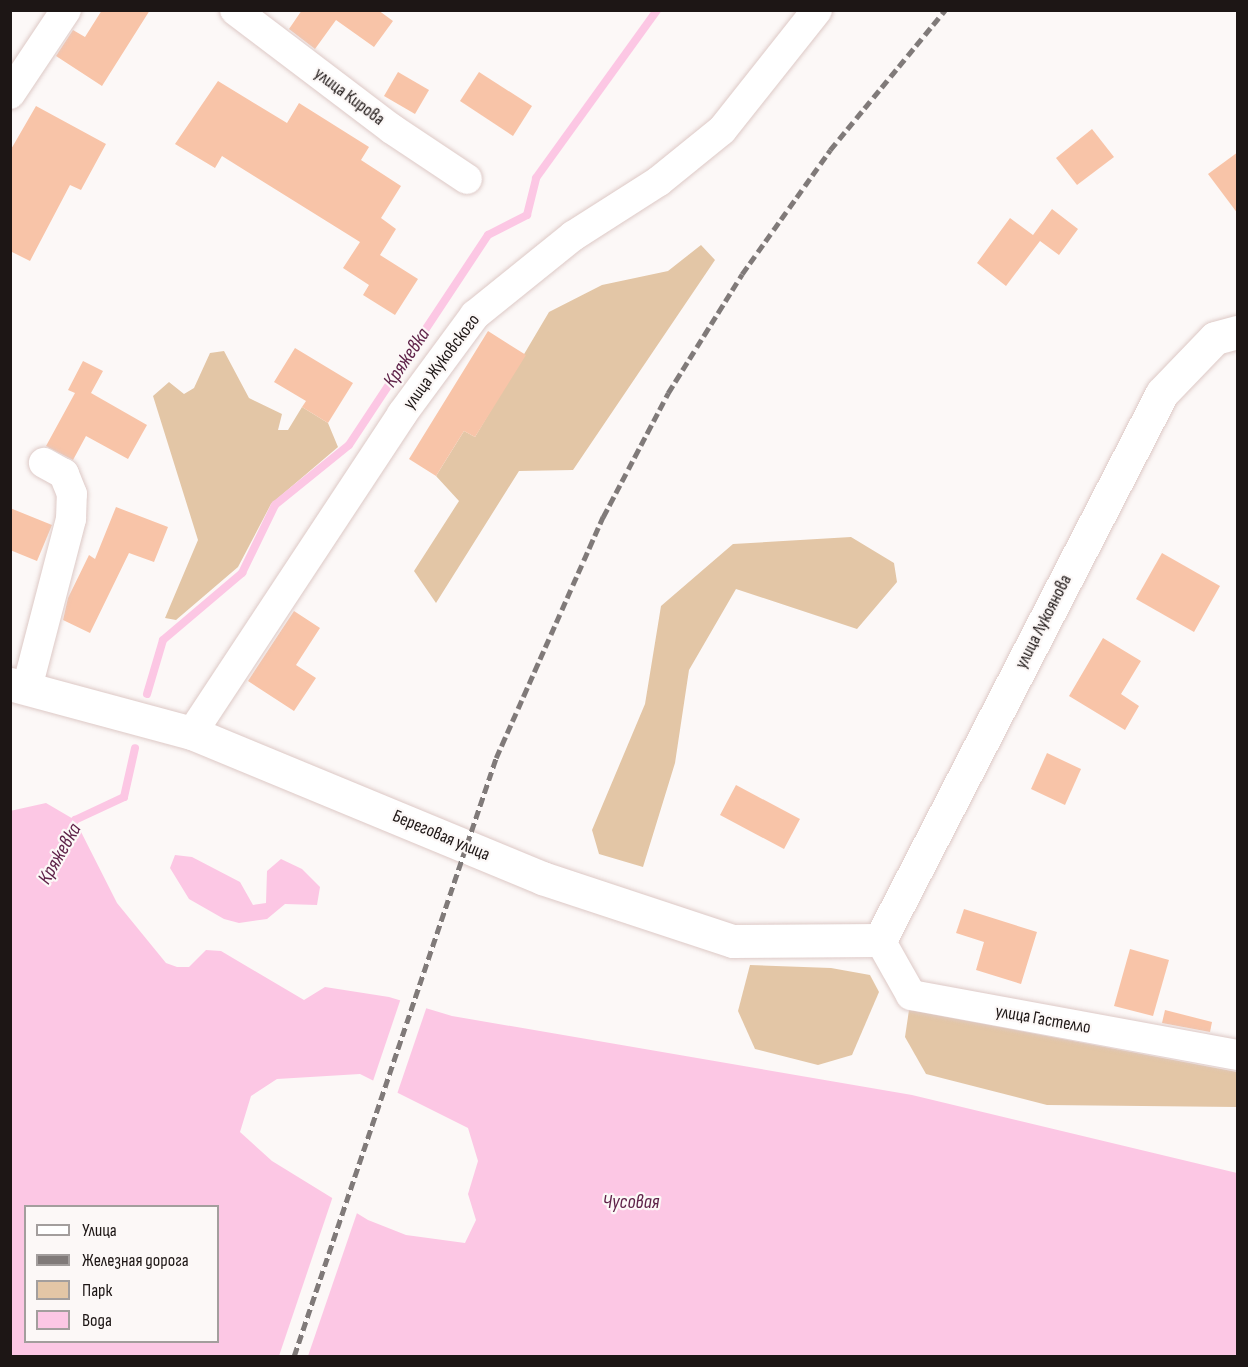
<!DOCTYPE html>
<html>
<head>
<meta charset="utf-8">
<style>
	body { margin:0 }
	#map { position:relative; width:1248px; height:1367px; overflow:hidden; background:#fcf8f7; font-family:"Sofia Sans Condensed",sans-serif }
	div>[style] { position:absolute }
	.green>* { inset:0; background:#e3c6a6 }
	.water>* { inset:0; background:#fcc7e4 }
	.pier>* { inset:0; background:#fcf8f7 }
	.stream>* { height:8px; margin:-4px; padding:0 4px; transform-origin:4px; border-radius:4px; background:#fcc7e4 }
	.building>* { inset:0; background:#f8c4a8 }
	.roads { filter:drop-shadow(0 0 2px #ddc9c6) drop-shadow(0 0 2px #ddc9c6) }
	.street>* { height:30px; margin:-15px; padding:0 15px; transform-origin:15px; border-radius:15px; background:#fff }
	.secondary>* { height:33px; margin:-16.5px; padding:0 16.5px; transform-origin:16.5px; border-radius:16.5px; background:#fff }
	.rail>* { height:4.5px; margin-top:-2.25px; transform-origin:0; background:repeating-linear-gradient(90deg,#807a79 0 9px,transparent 0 13.5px) }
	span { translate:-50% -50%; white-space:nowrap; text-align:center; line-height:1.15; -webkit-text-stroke:4.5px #fcf8f7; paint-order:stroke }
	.street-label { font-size:18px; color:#1d1615 }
	.water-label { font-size:20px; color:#5f2349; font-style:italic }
	.frame { position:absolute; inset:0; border:12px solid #1d1615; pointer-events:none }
	.legend { position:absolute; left:24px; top:1205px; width:195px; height:138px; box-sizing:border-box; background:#fcf8f7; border:2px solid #a39e9d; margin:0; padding:8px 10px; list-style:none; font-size:18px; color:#1d1615 }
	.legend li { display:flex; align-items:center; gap:12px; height:30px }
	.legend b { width:30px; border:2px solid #a39e9d }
</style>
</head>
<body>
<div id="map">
	<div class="green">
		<i style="clip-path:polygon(701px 245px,715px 260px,573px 470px,519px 471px,436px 603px,414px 571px,459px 501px,436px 476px,464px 431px,475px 437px,549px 312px,602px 285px,668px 271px)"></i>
		<i style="clip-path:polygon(224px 351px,249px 398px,282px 414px,278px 430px,288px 430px,302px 407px,328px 423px,338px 447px,271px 504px,238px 567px,176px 620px,165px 618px,198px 540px,153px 396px,169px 382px,184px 394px,194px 388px,210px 353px)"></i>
		<i style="clip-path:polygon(851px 537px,894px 563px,897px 582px,857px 629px,736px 589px,689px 670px,675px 763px,643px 867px,599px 854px,592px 830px,645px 704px,661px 606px,733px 544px)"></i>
		<i style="clip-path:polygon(750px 965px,831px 968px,870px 975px,879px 992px,852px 1055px,818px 1065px,755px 1049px,738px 1011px)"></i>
		<i style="clip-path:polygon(909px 1010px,1237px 1072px,1237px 1107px,1047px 1105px,926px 1074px,905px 1037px)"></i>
	</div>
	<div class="water">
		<i style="clip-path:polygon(evenodd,46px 803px,75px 820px,117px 903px,166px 963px,177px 967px,189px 967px,206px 950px,221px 951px,304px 1000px,325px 987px,389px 997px,452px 1016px,912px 1095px,1237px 1173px,1237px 1356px,11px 1356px,10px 811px,46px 803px,360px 1074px,468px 1128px,478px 1161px,468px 1194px,476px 1220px,465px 1243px,406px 1235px,368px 1220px,272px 1161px,240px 1132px,251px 1096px,277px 1079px,360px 1074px,46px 803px,26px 1206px,218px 1206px,218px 1342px,26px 1342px,26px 1206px)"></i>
		<i style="clip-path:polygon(175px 855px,192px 857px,240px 882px,253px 905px,266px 903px,267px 871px,281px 859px,302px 869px,320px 887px,317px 905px,285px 904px,267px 919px,239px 923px,224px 919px,189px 899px,170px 868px)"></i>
	</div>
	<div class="pier">
		<i style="clip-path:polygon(401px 998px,427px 1006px,396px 1097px,372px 1084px)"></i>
		<i style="clip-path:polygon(333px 1196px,358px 1210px,308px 1356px,279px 1356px)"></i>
	</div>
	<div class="stream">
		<i style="left:147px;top:694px;width:56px;rotate:-73.5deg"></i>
		<i style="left:163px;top:640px;width:104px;rotate:-40.3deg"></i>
		<i style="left:242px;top:573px;width:76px;rotate:-64.1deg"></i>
		<i style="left:275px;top:505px;width:95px;rotate:-39deg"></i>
		<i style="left:349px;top:445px;width:252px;rotate:-56.5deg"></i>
		<i style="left:488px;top:235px;width:44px;rotate:-27.1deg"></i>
		<i style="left:527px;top:215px;width:38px;rotate:-76deg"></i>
		<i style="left:536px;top:178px;width:207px;rotate:-54.2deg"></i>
		<i style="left:71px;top:828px;width:9px;rotate:-63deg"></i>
		<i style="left:75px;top:820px;width:54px;rotate:-25.1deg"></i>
		<i style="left:124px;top:797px;width:50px;rotate:-77.3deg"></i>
	</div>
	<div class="building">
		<i style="clip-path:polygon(102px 10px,150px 10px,102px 86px,56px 56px,73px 30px,85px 37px)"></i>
		<i style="clip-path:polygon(302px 10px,378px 10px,393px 21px,374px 47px,336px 20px,315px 49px,289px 29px)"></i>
		<i style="clip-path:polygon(398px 72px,429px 90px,415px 114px,384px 96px)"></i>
		<i style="clip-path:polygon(479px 72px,532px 106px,513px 136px,460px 101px)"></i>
		<i style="clip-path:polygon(218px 81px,287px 123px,299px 103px,369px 147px,361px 160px,401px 186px,381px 218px,396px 229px,380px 255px,418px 279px,395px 315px,363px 295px,369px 285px,343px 268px,360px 242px,222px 156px,215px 168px,175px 144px)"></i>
		<i style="clip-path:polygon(36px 106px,106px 144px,81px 190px,70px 185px,30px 261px,10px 251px,10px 151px)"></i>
		<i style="clip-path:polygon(1092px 129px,1114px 157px,1077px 185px,1056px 158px)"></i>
		<i style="clip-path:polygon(1238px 152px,1238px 214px,1208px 174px)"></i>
		<i style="clip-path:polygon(1052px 209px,1078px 229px,1059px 255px,1040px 241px,1006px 286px,977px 263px,1010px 218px,1033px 235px)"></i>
		<i style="clip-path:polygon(488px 331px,526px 355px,475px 437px,464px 431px,436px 476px,409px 459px)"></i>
		<i style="clip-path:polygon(295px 348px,353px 383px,328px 423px,302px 407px,306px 401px,274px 382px)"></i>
		<i style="clip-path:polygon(83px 361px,103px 371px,91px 393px,147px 425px,128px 459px,86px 436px,73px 460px,46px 446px,75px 393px,68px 390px)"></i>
		<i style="clip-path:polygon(116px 507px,168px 527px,154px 562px,129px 553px,90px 633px,63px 620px,68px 598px,89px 555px,95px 559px)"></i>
		<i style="clip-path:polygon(10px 508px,52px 525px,37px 561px,10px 550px)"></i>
		<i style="clip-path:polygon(1162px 553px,1220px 586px,1194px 632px,1136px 599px)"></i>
		<i style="clip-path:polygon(294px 611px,320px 628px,296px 665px,316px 678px,294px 711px,248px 681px)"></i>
		<i style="clip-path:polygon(1103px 638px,1141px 661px,1121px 694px,1139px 706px,1125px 730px,1069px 696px)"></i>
		<i style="clip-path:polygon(1047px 753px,1081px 769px,1065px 805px,1031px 789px)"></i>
		<i style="clip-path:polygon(736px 785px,800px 819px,784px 849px,720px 815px)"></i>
		<i style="clip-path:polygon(964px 909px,1037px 932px,1021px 984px,976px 970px,984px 942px,956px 933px)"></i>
		<i style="clip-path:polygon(1130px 949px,1169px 960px,1153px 1016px,1114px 1006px)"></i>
		<i style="clip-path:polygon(1165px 1010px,1212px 1022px,1210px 1032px,1162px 1023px)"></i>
	</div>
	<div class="roads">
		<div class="street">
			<i style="left:235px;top:10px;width:197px;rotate:37.2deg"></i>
			<i style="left:392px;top:129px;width:90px;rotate:33.7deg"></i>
			<i style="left:10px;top:94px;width:101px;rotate:-56.3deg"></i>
			<i style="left:27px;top:688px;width:175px;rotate:-75.4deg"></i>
			<i style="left:71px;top:519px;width:25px;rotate:-88deg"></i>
			<i style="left:72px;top:494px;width:22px;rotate:-112deg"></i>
			<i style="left:64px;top:474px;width:23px;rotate:-151deg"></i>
			<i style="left:192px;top:733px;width:382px;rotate:-56.6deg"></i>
			<i style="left:402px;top:414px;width:123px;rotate:-53.6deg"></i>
			<i style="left:475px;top:315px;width:126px;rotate:-38.9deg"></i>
			<i style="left:573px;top:236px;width:102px;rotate:-32.6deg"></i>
			<i style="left:659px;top:181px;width:81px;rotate:-39deg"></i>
			<i style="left:722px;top:130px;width:153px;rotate:-51.6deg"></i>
			<i style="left:880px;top:940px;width:63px;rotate:60.6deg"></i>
			<i style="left:911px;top:995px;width:332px;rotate:10.4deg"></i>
		</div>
		<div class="secondary">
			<i style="left:10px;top:684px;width:188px;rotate:15.1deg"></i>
			<i style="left:192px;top:733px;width:379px;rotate:22.5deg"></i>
			<i style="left:542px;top:878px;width:201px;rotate:18.3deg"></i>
			<i style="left:733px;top:941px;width:147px;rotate:-0.4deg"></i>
			<i style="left:880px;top:940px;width:615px;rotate:-62.73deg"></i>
			<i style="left:1162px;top:393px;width:76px;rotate:-46.1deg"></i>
			<i style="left:1215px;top:338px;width:24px;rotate:-15deg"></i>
		</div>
	</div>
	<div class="rail">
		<i style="left:294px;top:1356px;width:631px;rotate:-71.34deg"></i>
		<i style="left:496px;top:758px;width:264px;rotate:-66.1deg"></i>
		<i style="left:603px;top:517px;width:140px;rotate:-62.3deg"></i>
		<i style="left:668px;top:393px;width:140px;rotate:-58.1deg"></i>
		<i style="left:742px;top:274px;width:152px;rotate:-54.6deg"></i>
		<i style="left:830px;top:150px;width:181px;rotate:-50.6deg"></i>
	</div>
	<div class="street-label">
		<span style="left:349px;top:97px;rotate:37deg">улица Кирова</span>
		<span style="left:442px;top:362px;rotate:-53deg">улица Жуковского</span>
		<span style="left:1044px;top:622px;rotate:-63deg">улица Лукоянова</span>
		<span style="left:441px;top:836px;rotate:23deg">Береговая улица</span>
		<span style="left:1043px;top:1020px;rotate:10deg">улица Гастелло</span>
	</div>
	<div class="water-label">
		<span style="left:407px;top:358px;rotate:-56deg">Кряжевка</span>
		<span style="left:60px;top:854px;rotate:-60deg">Кряжевка</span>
		<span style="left:631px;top:1202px">Чусовая</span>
	</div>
	<div class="frame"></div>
	<ul class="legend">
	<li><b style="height:8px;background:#fff"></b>Улица</li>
	<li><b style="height:8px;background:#807a79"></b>Железная дорога</li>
	<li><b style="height:16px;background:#e3c6a6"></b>Парк</li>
	<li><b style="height:16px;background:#fcc7e4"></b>Вода</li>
	</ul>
</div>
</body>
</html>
